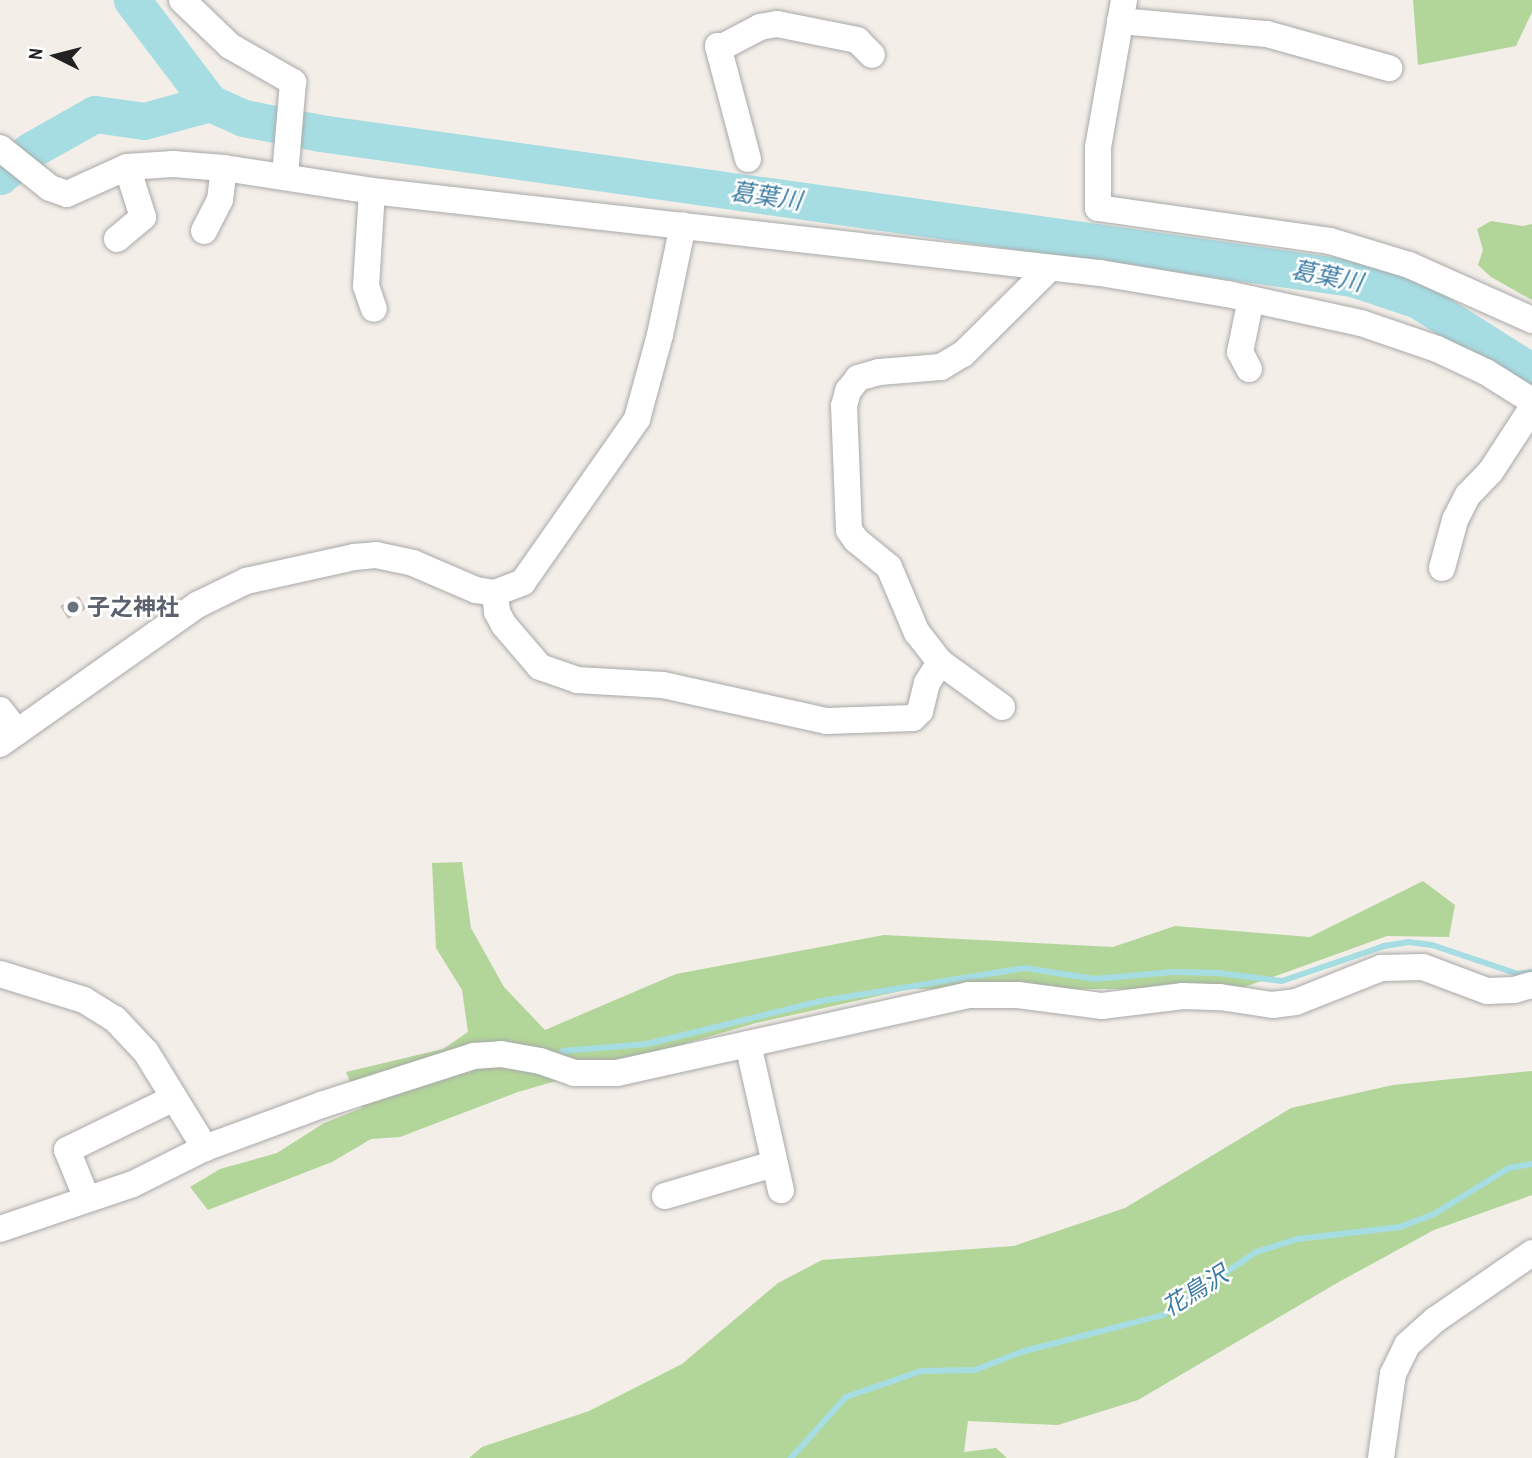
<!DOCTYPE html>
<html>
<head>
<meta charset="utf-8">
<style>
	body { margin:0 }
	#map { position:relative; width:1532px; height:1458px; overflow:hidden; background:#f3eee8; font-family:"Archivo Narrow","Noto Sans JP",sans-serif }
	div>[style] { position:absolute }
	.forest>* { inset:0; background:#b2d59a }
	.stream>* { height:6px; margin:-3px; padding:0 3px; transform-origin:3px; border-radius:3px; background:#a6dde3 }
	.river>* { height:37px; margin:-18.5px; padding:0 18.5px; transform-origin:18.5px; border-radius:18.5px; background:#a6dde3 }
	.building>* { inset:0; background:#cbc0bb }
	.roads { filter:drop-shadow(0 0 2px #a9a9a9) drop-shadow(0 0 2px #a9a9a9) }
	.minor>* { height:26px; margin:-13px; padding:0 13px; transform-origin:13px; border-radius:13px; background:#fff }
	.dots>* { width:19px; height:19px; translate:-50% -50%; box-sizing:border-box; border:4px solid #fff; border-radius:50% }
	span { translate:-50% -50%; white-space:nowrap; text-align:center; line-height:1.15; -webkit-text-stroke:5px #fff; paint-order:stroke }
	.worship-label { font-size:23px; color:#5b616d; font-weight:700 }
	.left { translate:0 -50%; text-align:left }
	.water-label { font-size:24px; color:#3c7ca2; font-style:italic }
	.north { position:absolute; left:21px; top:21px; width:70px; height:70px; -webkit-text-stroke:5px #fff; paint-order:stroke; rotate:276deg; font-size:19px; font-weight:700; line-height:28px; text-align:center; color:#222 }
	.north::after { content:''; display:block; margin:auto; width:24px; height:32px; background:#222; clip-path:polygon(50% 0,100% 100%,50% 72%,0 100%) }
</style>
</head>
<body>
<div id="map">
	<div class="forest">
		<i style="clip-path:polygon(1413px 0,1532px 0,1532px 12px,1516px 46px,1418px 65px)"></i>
		<i style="clip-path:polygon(1491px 221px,1523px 226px,1532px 224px,1532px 300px,1491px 277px,1478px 265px,1483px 250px,1477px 229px)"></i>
		<i style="clip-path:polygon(462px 862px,471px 928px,504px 987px,545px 1030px,676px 974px,884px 935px,1113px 947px,1175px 926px,1310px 937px,1423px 881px,1455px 905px,1449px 937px,1387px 936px,1239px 989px,910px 989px,756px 1023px,518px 1092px,400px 1137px,371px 1139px,332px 1162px,208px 1210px,190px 1187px,220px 1169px,277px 1153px,324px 1123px,362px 1108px,346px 1072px,443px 1049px,468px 1032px,462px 990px,436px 948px,432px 863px)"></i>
		<i style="clip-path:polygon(1532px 1071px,1532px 1195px,1434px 1230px,1337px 1283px,1138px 1400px,1058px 1425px,968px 1421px,964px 1452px,996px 1448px,1007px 1458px,469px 1458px,482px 1447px,589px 1411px,682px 1364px,778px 1283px,822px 1260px,1014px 1246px,1125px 1208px,1291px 1108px,1393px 1085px)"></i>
	</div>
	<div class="stream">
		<i style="left:563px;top:1051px;width:84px;rotate:-4.8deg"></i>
		<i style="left:647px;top:1044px;width:179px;rotate:-13.9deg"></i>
		<i style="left:821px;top:1001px;width:207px;rotate:-9.2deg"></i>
		<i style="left:1025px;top:968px;width:71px;rotate:8.9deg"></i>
		<i style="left:1095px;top:979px;width:77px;rotate:-5.2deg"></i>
		<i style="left:1172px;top:972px;width:46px;rotate:1.2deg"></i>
		<i style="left:1218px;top:973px;width:64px;rotate:7.1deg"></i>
		<i style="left:1282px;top:981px;width:108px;rotate:-18.9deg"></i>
		<i style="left:1384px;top:946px;width:24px;rotate:-9deg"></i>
		<i style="left:1408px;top:942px;width:24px;rotate:7deg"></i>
		<i style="left:1432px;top:945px;width:91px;rotate:18.6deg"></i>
		<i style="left:1518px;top:974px;width:14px;rotate:-8deg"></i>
		<i style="left:791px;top:1458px;width:82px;rotate:-48deg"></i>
		<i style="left:846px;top:1397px;width:79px;rotate:-19.1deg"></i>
		<i style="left:921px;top:1371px;width:54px;rotate:-1.1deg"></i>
		<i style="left:975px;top:1370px;width:49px;rotate:-21.4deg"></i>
		<i style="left:1021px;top:1352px;width:147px;rotate:-14.6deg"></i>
		<i style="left:1163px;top:1315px;width:112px;rotate:-34.1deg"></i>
		<i style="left:1256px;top:1252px;width:44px;rotate:-17.2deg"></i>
		<i style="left:1298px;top:1239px;width:103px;rotate:-6.7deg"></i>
		<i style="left:1400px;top:1227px;width:36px;rotate:-21deg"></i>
		<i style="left:1434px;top:1214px;width:88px;rotate:-31.5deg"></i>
		<i style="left:1509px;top:1168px;width:23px;rotate:-10deg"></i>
	</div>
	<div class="river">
		<i style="left:132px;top:0;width:129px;rotate:52.9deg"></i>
		<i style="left:0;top:176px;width:40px;rotate:-40deg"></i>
		<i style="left:31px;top:150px;width:73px;rotate:-29.4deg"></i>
		<i style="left:95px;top:114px;width:49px;rotate:8.1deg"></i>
		<i style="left:144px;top:121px;width:68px;rotate:-15.3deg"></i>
		<i style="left:210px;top:103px;width:37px;rotate:24deg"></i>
		<i style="left:244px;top:118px;width:77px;rotate:11.2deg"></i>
		<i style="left:320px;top:133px;width:1042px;rotate:8deg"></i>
		<i style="left:1352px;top:278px;width:70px;rotate:18.4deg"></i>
		<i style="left:1418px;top:300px;width:135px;rotate:32.3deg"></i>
	</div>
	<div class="building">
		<i style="clip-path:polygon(79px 596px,86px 609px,68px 619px,60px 606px)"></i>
	</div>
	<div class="roads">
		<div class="minor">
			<i style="left:182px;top:0;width:66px;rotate:43.8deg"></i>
			<i style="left:230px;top:46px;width:73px;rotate:29.7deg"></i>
			<i style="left:293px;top:82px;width:94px;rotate:94.9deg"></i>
			<i style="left:1124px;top:0;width:149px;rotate:100deg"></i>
			<i style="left:1098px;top:147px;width:61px;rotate:90deg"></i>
			<i style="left:1098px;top:208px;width:234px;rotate:8.1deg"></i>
			<i style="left:1330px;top:241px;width:83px;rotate:16.9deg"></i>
			<i style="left:1409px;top:265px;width:135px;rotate:24.1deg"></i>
			<i style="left:1120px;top:21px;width:148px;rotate:5.1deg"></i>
			<i style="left:1267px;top:34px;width:127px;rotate:15.6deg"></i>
			<i style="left:0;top:148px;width:64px;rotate:38.7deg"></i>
			<i style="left:50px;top:188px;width:18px;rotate:19deg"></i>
			<i style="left:67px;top:194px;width:66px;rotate:-24.2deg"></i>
			<i style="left:127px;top:167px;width:46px;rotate:-3.7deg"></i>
			<i style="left:173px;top:164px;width:51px;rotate:4.5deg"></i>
			<i style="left:224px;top:168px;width:150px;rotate:8.8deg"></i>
			<i style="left:372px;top:191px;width:733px;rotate:6.43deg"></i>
			<i style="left:1100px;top:273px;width:129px;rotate:9.4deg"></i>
			<i style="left:1227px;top:294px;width:137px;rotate:12.2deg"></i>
			<i style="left:1361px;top:323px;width:80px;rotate:18.9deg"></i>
			<i style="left:1437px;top:349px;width:54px;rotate:25.1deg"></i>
			<i style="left:1486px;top:372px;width:54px;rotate:32.2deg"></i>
			<i style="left:748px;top:159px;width:117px;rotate:-104.9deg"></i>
			<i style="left:718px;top:46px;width:6px"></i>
			<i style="left:724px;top:46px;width:41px;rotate:-27.8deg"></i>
			<i style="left:760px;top:27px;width:17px;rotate:-10deg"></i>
			<i style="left:777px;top:24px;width:82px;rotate:11.3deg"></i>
			<i style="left:857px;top:40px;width:21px;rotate:45deg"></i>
			<i style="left:372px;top:191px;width:95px;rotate:93.6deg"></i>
			<i style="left:366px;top:286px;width:24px;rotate:71deg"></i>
			<i style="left:204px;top:231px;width:35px;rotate:-63deg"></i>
			<i style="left:220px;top:200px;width:32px;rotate:-83deg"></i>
			<i style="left:117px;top:239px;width:34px;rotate:-40deg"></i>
			<i style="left:143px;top:217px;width:52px;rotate:-107.7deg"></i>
			<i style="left:1249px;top:369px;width:19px;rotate:-118deg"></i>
			<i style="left:1240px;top:352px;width:54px;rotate:-78.3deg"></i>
			<i style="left:1442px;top:568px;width:50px;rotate:-74.8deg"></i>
			<i style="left:1455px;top:520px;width:28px;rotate:-63deg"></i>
			<i style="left:1468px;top:495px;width:33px;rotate:-46deg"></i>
			<i style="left:1491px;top:471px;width:75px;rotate:-56.9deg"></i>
			<i style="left:495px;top:593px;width:19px;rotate:84deg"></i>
			<i style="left:497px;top:612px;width:15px;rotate:62deg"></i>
			<i style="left:504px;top:625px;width:55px;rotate:49.4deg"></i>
			<i style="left:540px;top:667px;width:39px;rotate:19deg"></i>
			<i style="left:577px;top:680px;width:86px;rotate:3.3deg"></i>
			<i style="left:663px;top:685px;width:168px;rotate:12.4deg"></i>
			<i style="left:827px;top:721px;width:86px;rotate:-2deg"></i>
			<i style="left:913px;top:718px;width:10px;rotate:-45deg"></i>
			<i style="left:920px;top:711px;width:29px;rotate:-76deg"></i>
			<i style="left:927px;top:683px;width:25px;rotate:-58deg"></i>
			<i style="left:1002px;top:707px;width:77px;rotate:-144deg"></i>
			<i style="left:940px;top:662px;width:37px;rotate:-128deg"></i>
			<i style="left:917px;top:633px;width:72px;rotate:-113deg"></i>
			<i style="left:889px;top:567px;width:43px;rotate:-140.7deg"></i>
			<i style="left:856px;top:540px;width:12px;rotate:-125deg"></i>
			<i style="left:849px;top:530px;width:124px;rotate:-92.3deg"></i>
			<i style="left:844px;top:406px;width:16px;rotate:-75deg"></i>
			<i style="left:848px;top:391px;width:16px;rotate:-52deg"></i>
			<i style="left:858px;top:378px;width:22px;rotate:-16deg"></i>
			<i style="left:879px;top:372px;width:62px;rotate:-4.6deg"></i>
			<i style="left:941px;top:367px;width:26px;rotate:-31deg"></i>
			<i style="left:963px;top:354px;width:122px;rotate:-44.7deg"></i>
			<i style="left:0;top:710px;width:28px;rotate:52deg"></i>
			<i style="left:0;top:744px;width:241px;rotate:-35.2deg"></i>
			<i style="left:197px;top:605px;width:55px;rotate:-26.1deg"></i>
			<i style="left:246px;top:581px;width:111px;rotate:-12.5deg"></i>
			<i style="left:354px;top:557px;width:22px;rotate:-5deg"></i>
			<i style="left:376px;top:555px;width:38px;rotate:12deg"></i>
			<i style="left:413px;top:563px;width:69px;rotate:23.2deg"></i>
			<i style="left:476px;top:590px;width:19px;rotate:9deg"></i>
			<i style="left:495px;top:593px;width:30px;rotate:-21deg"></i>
			<i style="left:523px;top:582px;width:199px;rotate:-55deg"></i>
			<i style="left:637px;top:419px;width:87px;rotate:-74.7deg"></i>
			<i style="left:660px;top:335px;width:112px;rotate:-78.2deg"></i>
			<i style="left:0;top:974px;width:88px;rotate:17.2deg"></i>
			<i style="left:84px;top:1000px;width:36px;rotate:32deg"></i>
			<i style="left:115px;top:1019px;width:45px;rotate:46.8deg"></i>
			<i style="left:146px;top:1052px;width:113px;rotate:58.4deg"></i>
			<i style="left:748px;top:1044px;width:150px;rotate:77.3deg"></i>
			<i style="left:665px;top:1196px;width:114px;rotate:-16.4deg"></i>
			<i style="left:87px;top:1199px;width:53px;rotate:-112.2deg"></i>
			<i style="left:67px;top:1150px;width:119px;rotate:-25.9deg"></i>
			<i style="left:0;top:1229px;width:140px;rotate:-18.7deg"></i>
			<i style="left:133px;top:1184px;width:80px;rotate:-26.6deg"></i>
			<i style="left:205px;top:1148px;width:124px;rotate:-20.3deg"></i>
			<i style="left:321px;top:1105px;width:161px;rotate:-17.8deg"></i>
			<i style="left:474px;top:1056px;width:27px;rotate:-4deg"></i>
			<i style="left:501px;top:1054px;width:40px;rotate:10deg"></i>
			<i style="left:540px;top:1061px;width:36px;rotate:19deg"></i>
			<i style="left:574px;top:1073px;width:43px"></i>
			<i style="left:617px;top:1073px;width:360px;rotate:-12.5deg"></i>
			<i style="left:968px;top:995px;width:50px"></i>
			<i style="left:1018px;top:995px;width:85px;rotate:7.5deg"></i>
			<i style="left:1102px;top:1006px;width:82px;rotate:-7deg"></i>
			<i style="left:1183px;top:996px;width:37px;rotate:2deg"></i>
			<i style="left:1220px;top:997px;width:53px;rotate:8.7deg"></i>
			<i style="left:1272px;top:1005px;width:24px;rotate:-7deg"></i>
			<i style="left:1296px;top:1002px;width:92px;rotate:-21.8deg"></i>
			<i style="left:1381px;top:968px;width:42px;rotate:-1.4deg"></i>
			<i style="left:1423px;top:967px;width:68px;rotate:20.6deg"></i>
			<i style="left:1487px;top:991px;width:27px;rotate:-2deg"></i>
			<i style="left:1514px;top:990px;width:19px;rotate:-16deg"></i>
			<i style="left:1381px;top:1458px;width:85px;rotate:-81.9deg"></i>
			<i style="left:1393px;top:1374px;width:32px;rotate:-64deg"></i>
			<i style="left:1407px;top:1345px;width:38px;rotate:-42deg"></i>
			<i style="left:1435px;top:1320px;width:118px;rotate:-34.6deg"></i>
		</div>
	</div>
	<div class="dots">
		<i style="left:73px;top:607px;background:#6b7280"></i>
	</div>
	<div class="worship-label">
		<span class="left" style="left:87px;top:607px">子之神社</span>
	</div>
	<div class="water-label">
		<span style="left:766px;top:196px;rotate:8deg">葛葉川</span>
		<span style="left:1327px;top:276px;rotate:11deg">葛葉川</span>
		<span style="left:1195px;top:1291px;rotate:-32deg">花鳥沢</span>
	</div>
	<div class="north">N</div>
</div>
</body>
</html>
